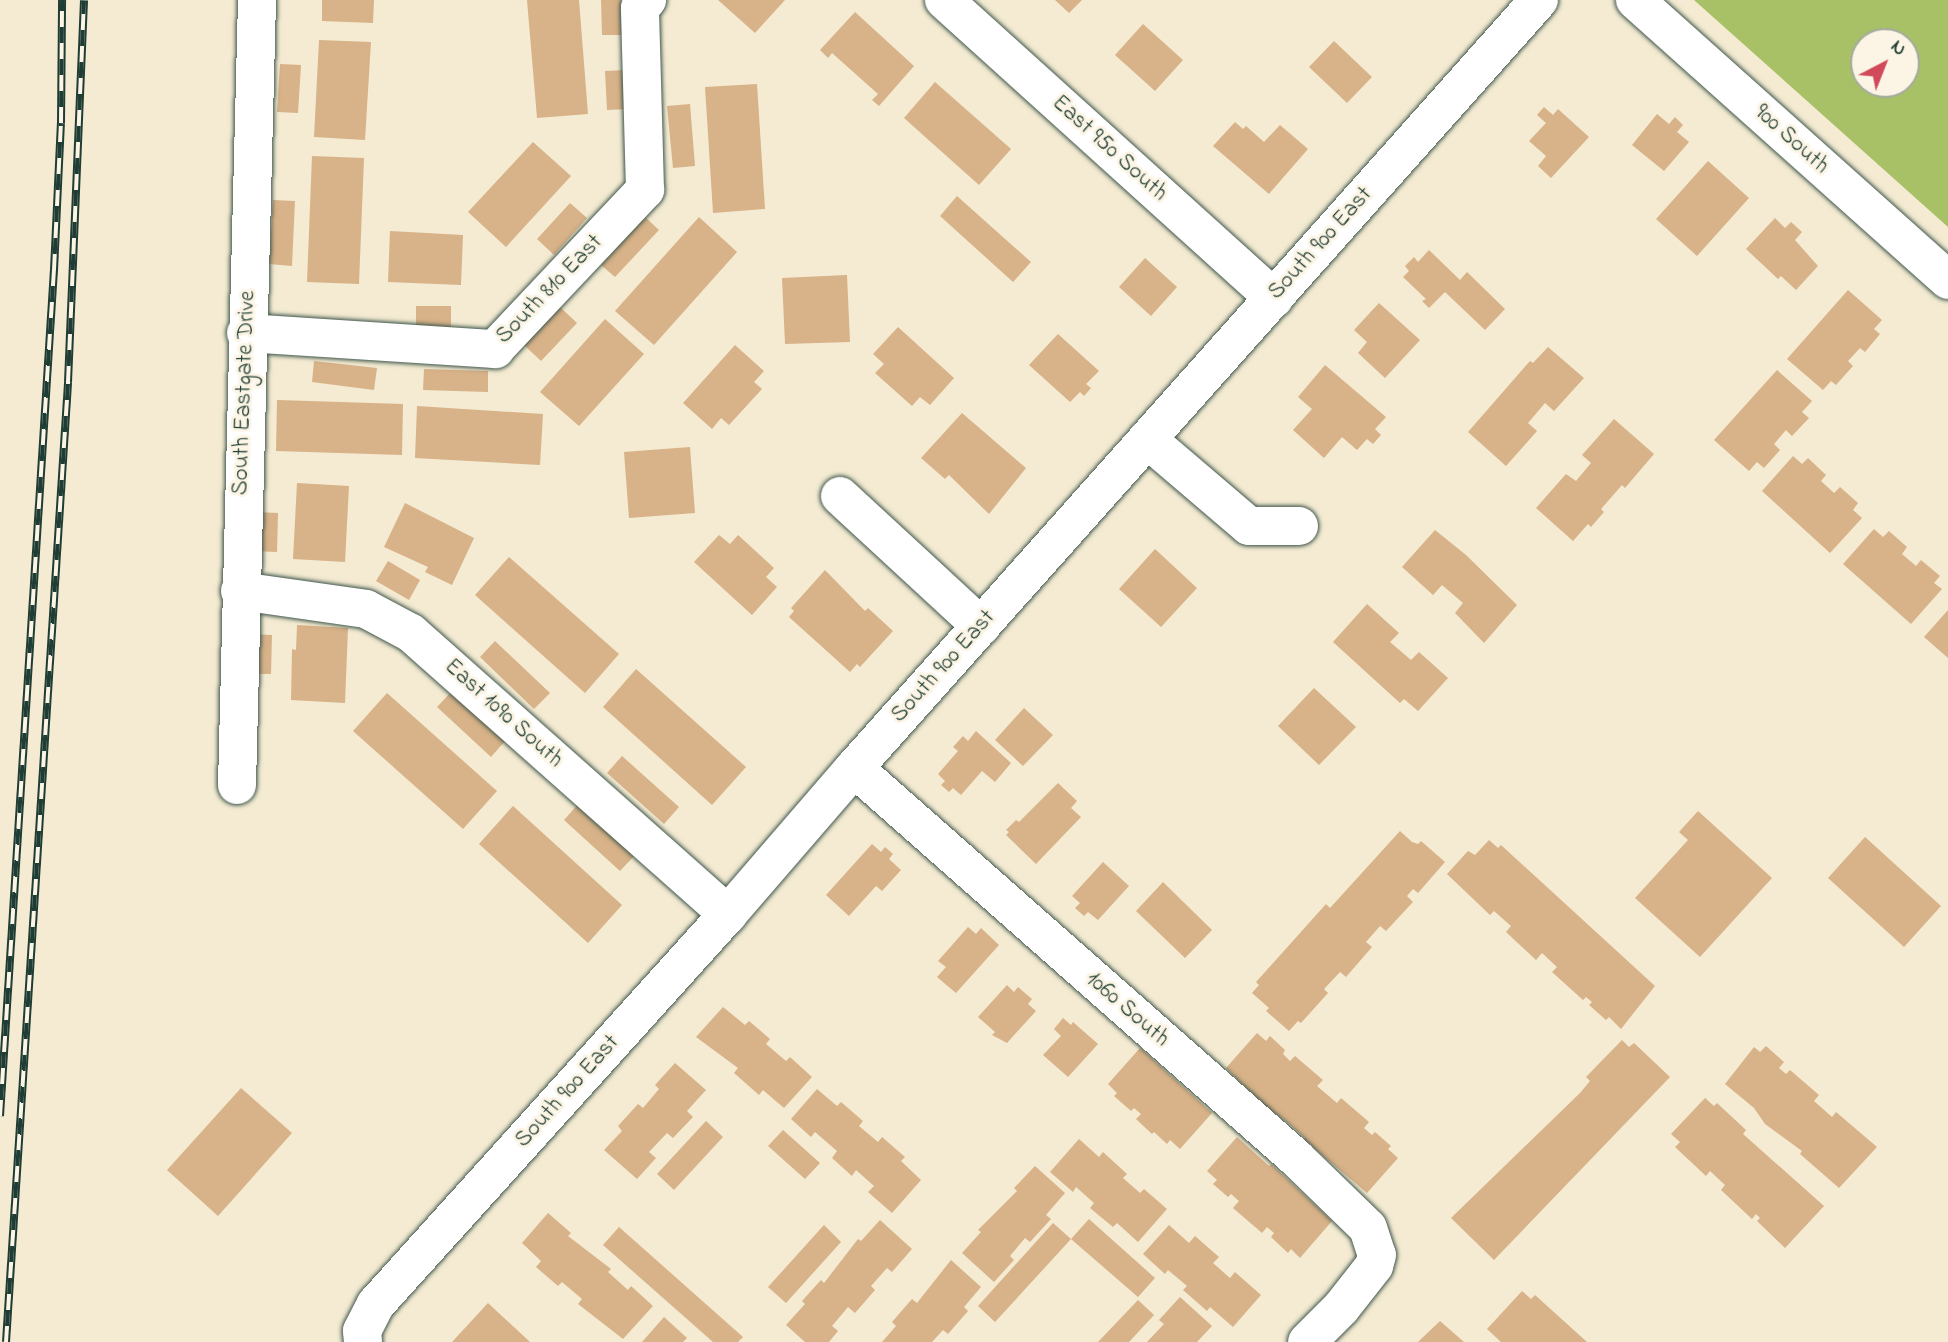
<!DOCTYPE html>
<html>
<head>
<meta charset="utf-8">
<style>
	body { margin:0 }
	#map { position:relative; width:1948px; height:1342px; overflow:hidden; background:#f4ebd2; font-family:"Indie Flower",sans-serif }
	div>[style] { position:absolute }
	.green>* { inset:0; background:#a8c066 }
	.building>* { inset:0; background:#d8b288 }
	.roads { filter:drop-shadow(0 0 2px #3f574c) drop-shadow(0 0 2px #3f574c) }
	.minor>* { height:38px; margin:-19px; padding:0 19px; transform-origin:19px; border-radius:19px; background:#fff }
	.rail>* { height:8px; margin-top:-4px; transform-origin:0; background:repeating-linear-gradient(90deg,#fcf5e5 0 16px,#1f3d34 0 32px); box-sizing:border-box; border-block:2px solid #1f3d34 }
	span { translate:-50% -50%; white-space:nowrap; text-align:center; line-height:1.15; -webkit-text-stroke:6px #fcf5e5; paint-order:stroke }
	.street-label { font-size:23px; color:#1f3d34 }
	.north { position:absolute; left:1850px; top:28px; width:70px; height:70px; box-sizing:border-box; background:#fcf5e5; border:2px solid #a4ab9e; border-radius:50%; rotate:42deg; font-size:19px; font-weight:700; line-height:28px; text-align:center; color:#1f3d34 }
	.north::after { content:''; display:block; margin:auto; width:24px; height:32px; background:#d1495b; clip-path:polygon(50% 0,100% 100%,50% 72%,0 100%) }
</style>
</head>
<body>
<div id="map">
	<div class="green">
		<i style="clip-path:polygon(evenodd,1694px 0,1948px 0,1948px 227px,1694px 0,1864px 42px,1906px 42px,1906px 84px,1864px 84px,1864px 42px)"></i>
	</div>
	<div class="building">
		<i style="clip-path:polygon(322px 0,374px 0,373px 23px,322px 21px)"></i>
		<i style="clip-path:polygon(527px 0,579px 0,588px 114px,537px 118px)"></i>
		<i style="clip-path:polygon(601px 0,621px 0,622px 35px,602px 35px)"></i>
		<i style="clip-path:polygon(718px 0,785px 0,755px 33px)"></i>
		<i style="clip-path:polygon(1055px 0,1082px 0,1069px 13px)"></i>
		<i style="clip-path:polygon(855px 12px,914px 66px,879px 106px,872px 100px,878px 94px,832px 53px,828px 58px,820px 50px)"></i>
		<i style="clip-path:polygon(1143px 24px,1183px 60px,1155px 91px,1115px 55px)"></i>
		<i style="clip-path:polygon(319px 40px,371px 42px,365px 140px,314px 137px)"></i>
		<i style="clip-path:polygon(1334px 41px,1372px 77px,1347px 103px,1309px 67px)"></i>
		<i style="clip-path:polygon(280px 64px,301px 65px,298px 113px,277px 112px)"></i>
		<i style="clip-path:polygon(627px 70px,628px 109px,607px 110px,605px 71px)"></i>
		<i style="clip-path:polygon(935px 82px,1011px 149px,979px 185px,904px 118px)"></i>
		<i style="clip-path:polygon(757px 84px,765px 209px,713px 213px,705px 87px)"></i>
		<i style="clip-path:polygon(690px 104px,695px 166px,673px 168px,667px 106px)"></i>
		<i style="clip-path:polygon(1544px 107px,1553px 115px,1558px 109px,1589px 137px,1551px 178px,1538px 166px,1546px 156px,1529px 141px,1546px 123px,1537px 115px)"></i>
		<i style="clip-path:polygon(1657px 114px,1669px 124px,1675px 117px,1683px 125px,1677px 132px,1689px 142px,1664px 171px,1632px 145px)"></i>
		<i style="clip-path:polygon(1235px 122px,1243px 129px,1246px 126px,1264px 142px,1280px 125px,1308px 149px,1269px 194px,1213px 146px)"></i>
		<i style="clip-path:polygon(533px 142px,571px 176px,506px 247px,468px 212px)"></i>
		<i style="clip-path:polygon(312px 156px,364px 158px,359px 284px,307px 282px)"></i>
		<i style="clip-path:polygon(1708px 161px,1749px 198px,1697px 256px,1656px 219px)"></i>
		<i style="clip-path:polygon(957px 196px,1031px 262px,1013px 282px,940px 216px)"></i>
		<i style="clip-path:polygon(273px 200px,295px 201px,292px 266px,269px 264px)"></i>
		<i style="clip-path:polygon(570px 203px,587px 218px,554px 255px,537px 239px)"></i>
		<i style="clip-path:polygon(645px 217px,659px 230px,615px 277px,601px 265px)"></i>
		<i style="clip-path:polygon(699px 217px,737px 252px,654px 345px,615px 311px)"></i>
		<i style="clip-path:polygon(1775px 218px,1785px 228px,1791px 222px,1802px 232px,1795px 240px,1818px 266px,1796px 290px,1781px 276px,1778px 279px,1746px 249px)"></i>
		<i style="clip-path:polygon(390px 231px,463px 235px,461px 285px,388px 282px)"></i>
		<i style="clip-path:polygon(1429px 250px,1460px 280px,1467px 272px,1505px 309px,1485px 330px,1445px 292px,1429px 308px,1422px 301px,1426px 299px,1403px 277px,1409px 271px,1405px 266px,1414px 257px,1418px 262px)"></i>
		<i style="clip-path:polygon(1145px 258px,1177px 287px,1151px 316px,1119px 287px)"></i>
		<i style="clip-path:polygon(847px 275px,850px 342px,785px 344px,782px 278px)"></i>
		<i style="clip-path:polygon(1848px 290px,1882px 320px,1874px 329px,1880px 334px,1865px 352px,1860px 348px,1848px 361px,1853px 366px,1836px 385px,1831px 381px,1823px 390px,1787px 359px)"></i>
		<i style="clip-path:polygon(1379px 303px,1420px 340px,1385px 378px,1358px 353px,1367px 342px,1354px 330px)"></i>
		<i style="clip-path:polygon(416px 306px,451px 306px,451px 329px,416px 328px)"></i>
		<i style="clip-path:polygon(560px 307px,577px 323px,541px 361px,524px 345px)"></i>
		<i style="clip-path:polygon(605px 319px,644px 354px,579px 426px,540px 392px)"></i>
		<i style="clip-path:polygon(898px 327px,954px 378px,930px 405px,920px 397px,912px 406px,875px 373px,884px 364px,873px 354px)"></i>
		<i style="clip-path:polygon(1058px 334px,1099px 371px,1086px 384px,1091px 388px,1084px 396px,1080px 392px,1070px 402px,1029px 365px)"></i>
		<i style="clip-path:polygon(735px 345px,764px 371px,754px 382px,762px 389px,729px 425px,721px 418px,712px 429px,683px 403px)"></i>
		<i style="clip-path:polygon(1548px 347px,1584px 378px,1554px 411px,1545px 403px,1528px 423px,1537px 431px,1506px 466px,1468px 432px,1530px 361px,1533px 363px)"></i>
		<i style="clip-path:polygon(314px 361px,377px 368px,374px 390px,312px 382px)"></i>
		<i style="clip-path:polygon(1325px 365px,1386px 417px,1375px 429px,1381px 435px,1373px 444px,1367px 439px,1357px 450px,1342px 437px,1324px 458px,1293px 430px,1312px 409px,1298px 397px)"></i>
		<i style="clip-path:polygon(424px 369px,488px 371px,488px 392px,423px 390px)"></i>
		<i style="clip-path:polygon(1777px 370px,1812px 401px,1802px 412px,1809px 418px,1792px 436px,1786px 430px,1774px 444px,1780px 450px,1764px 468px,1757px 462px,1749px 471px,1714px 440px)"></i>
		<i style="clip-path:polygon(277px 400px,403px 404px,402px 455px,276px 451px)"></i>
		<i style="clip-path:polygon(417px 406px,543px 414px,540px 465px,415px 458px)"></i>
		<i style="clip-path:polygon(962px 413px,1026px 468px,989px 514px,949px 475px,945px 479px,921px 458px)"></i>
		<i style="clip-path:polygon(1614px 419px,1654px 454px,1625px 488px,1622px 485px,1601px 509px,1604px 512px,1591px 527px,1588px 524px,1573px 541px,1536px 508px,1566px 474px,1576px 481px,1591px 463px,1582px 455px)"></i>
		<i style="clip-path:polygon(690px 447px,695px 513px,629px 518px,624px 452px)"></i>
		<i style="clip-path:polygon(1793px 456px,1802px 464px,1808px 458px,1826px 475px,1821px 481px,1834px 493px,1840px 487px,1858px 503px,1853px 510px,1862px 518px,1830px 553px,1762px 491px)"></i>
		<i style="clip-path:polygon(297px 483px,349px 486px,345px 562px,293px 559px)"></i>
		<i style="clip-path:polygon(405px 503px,474px 538px,452px 585px,425px 572px,428px 567px,384px 547px)"></i>
		<i style="clip-path:polygon(256px 512px,278px 513px,277px 552px,255px 551px)"></i>
		<i style="clip-path:polygon(1874px 529px,1883px 537px,1889px 531px,1907px 547px,1902px 554px,1916px 566px,1921px 560px,1940px 576px,1934px 583px,1942px 589px,1911px 624px,1843px 564px)"></i>
		<i style="clip-path:polygon(1435px 530px,1466px 555px,1517px 605px,1484px 643px,1455px 613px,1463px 603px,1442px 585px,1433px 595px,1402px 567px)"></i>
		<i style="clip-path:polygon(719px 535px,730px 544px,738px 535px,774px 568px,766px 577px,777px 587px,752px 615px,694px 562px)"></i>
		<i style="clip-path:polygon(1155px 549px,1197px 588px,1161px 627px,1119px 589px)"></i>
		<i style="clip-path:polygon(509px 557px,619px 654px,585px 693px,475px 595px)"></i>
		<i style="clip-path:polygon(388px 561px,420px 580px,409px 600px,376px 581px)"></i>
		<i style="clip-path:polygon(825px 570px,865px 611px,868px 608px,893px 631px,860px 667px,857px 664px,850px 672px,789px 617px,794px 611px,791px 608px)"></i>
		<i style="clip-path:polygon(1367px 604px,1399px 633px,1390px 642px,1411px 660px,1419px 652px,1448px 678px,1418px 711px,1404px 699px,1400px 703px,1333px 642px)"></i>
		<i style="clip-path:polygon(1948px 610px,1948px 658px,1924px 637px)"></i>
		<i style="clip-path:polygon(297px 625px,348px 628px,345px 703px,291px 700px,292px 649px,296px 650px)"></i>
		<i style="clip-path:polygon(251px 634px,272px 635px,271px 674px,250px 674px)"></i>
		<i style="clip-path:polygon(495px 641px,550px 693px,534px 709px,480px 657px)"></i>
		<i style="clip-path:polygon(636px 669px,746px 767px,712px 805px,603px 707px)"></i>
		<i style="clip-path:polygon(1314px 688px,1356px 727px,1319px 765px,1278px 726px)"></i>
		<i style="clip-path:polygon(452px 691px,506px 740px,491px 757px,437px 707px)"></i>
		<i style="clip-path:polygon(387px 693px,497px 791px,463px 829px,353px 731px)"></i>
		<i style="clip-path:polygon(1024px 708px,1053px 735px,1023px 766px,995px 740px)"></i>
		<i style="clip-path:polygon(976px 731px,1011px 763px,995px 782px,982px 771px,961px 795px,953px 788px,949px 792px,941px 785px,945px 781px,938px 774px,958px 751px,953px 747px,963px 736px,968px 741px)"></i>
		<i style="clip-path:polygon(622px 756px,679px 807px,664px 824px,607px 773px)"></i>
		<i style="clip-path:polygon(1058px 783px,1077px 801px,1071px 808px,1081px 817px,1036px 864px,1006px 835px,1009px 832px,1006px 830px,1016px 820px,1019px 822px)"></i>
		<i style="clip-path:polygon(580px 802px,636px 854px,620px 871px,564px 820px)"></i>
		<i style="clip-path:polygon(513px 806px,622px 905px,588px 943px,479px 844px)"></i>
		<i style="clip-path:polygon(1698px 811px,1772px 878px,1700px 957px,1635px 898px,1688px 840px,1679px 832px)"></i>
		<i style="clip-path:polygon(1400px 831px,1412px 842px,1418px 844px,1421px 841px,1445px 862px,1418px 893px,1413px 889px,1407px 896px,1413px 902px,1386px 931px,1380px 926px,1366px 942px,1372px 947px,1346px 977px,1340px 972px,1324px 989px,1328px 993px,1301px 1023px,1298px 1021px,1289px 1031px,1266px 1011px,1269px 1008px,1252px 993px,1259px 985px,1256px 982px,1326px 904px,1330px 908px)"></i>
		<i style="clip-path:polygon(1865px 837px,1941px 906px,1904px 947px,1828px 878px)"></i>
		<i style="clip-path:polygon(1489px 840px,1498px 848px,1501px 845px,1655px 986px,1621px 1029px,1609px 1017px,1606px 1020px,1589px 1005px,1592px 1002px,1586px 997px,1583px 1000px,1552px 972px,1557px 967px,1542px 953px,1536px 960px,1506px 932px,1511px 926px,1494px 911px,1490px 915px,1447px 874px,1468px 851px,1475px 855px)"></i>
		<i style="clip-path:polygon(872px 844px,881px 852px,885px 847px,893px 854px,889px 859px,901px 870px,882px 891px,876px 886px,849px 916px,826px 895px)"></i>
		<i style="clip-path:polygon(1103px 862px,1129px 886px,1098px 920px,1088px 912px,1084px 916px,1075px 908px,1080px 903px,1072px 896px)"></i>
		<i style="clip-path:polygon(1163px 882px,1212px 930px,1185px 958px,1136px 911px)"></i>
		<i style="clip-path:polygon(968px 927px,976px 934px,981px 928px,999px 945px,956px 993px,937px 977px,946px 967px,938px 961px)"></i>
		<i style="clip-path:polygon(1007px 985px,1014px 992px,1018px 987px,1032px 999px,1028px 1004px,1036px 1011px,1007px 1043px,992px 1035px,995px 1032px,978px 1017px)"></i>
		<i style="clip-path:polygon(723px 1007px,745px 1025px,749px 1021px,770px 1039px,766px 1044px,786px 1061px,790px 1057px,812px 1077px,784px 1108px,763px 1090px,759px 1095px,734px 1073px,738px 1068px,696px 1037px)"></i>
		<i style="clip-path:polygon(1063px 1018px,1071px 1025px,1073px 1022px,1098px 1044px,1068px 1077px,1043px 1055px,1061px 1036px,1054px 1029px)"></i>
		<i style="clip-path:polygon(1257px 1033px,1266px 1041px,1270px 1036px,1285px 1050px,1283px 1054px,1290px 1061px,1295px 1056px,1323px 1080px,1317px 1086px,1337px 1103px,1341px 1098px,1369px 1122px,1364px 1128px,1372px 1135px,1375px 1132px,1391px 1146px,1388px 1149px,1398px 1158px,1367px 1193px,1303px 1139px,1305px 1138px,1287px 1122px,1265px 1106px,1226px 1068px)"></i>
		<i style="clip-path:polygon(1622px 1040px,1629px 1047px,1634px 1043px,1670px 1077px,1494px 1260px,1451px 1218px,1580px 1093px,1590px 1081px,1586px 1077px)"></i>
		<i style="clip-path:polygon(1766px 1046px,1784px 1062px,1779px 1068px,1786px 1074px,1790px 1070px,1819px 1095px,1814px 1101px,1832px 1117px,1836px 1112px,1877px 1147px,1839px 1188px,1800px 1154px,1802px 1151px,1765px 1124px,1754px 1108px,1725px 1084px,1754px 1047px,1760px 1052px)"></i>
		<i style="clip-path:polygon(1140px 1048px,1212px 1113px,1180px 1149px,1170px 1140px,1167px 1144px,1154px 1132px,1152px 1134px,1136px 1119px,1141px 1114px,1134px 1108px,1131px 1111px,1114px 1096px,1117px 1093px,1108px 1084px)"></i>
		<i style="clip-path:polygon(675px 1063px,706px 1090px,687px 1111px,693px 1117px,673px 1138px,667px 1133px,649px 1152px,656px 1158px,637px 1179px,604px 1150px,622px 1131px,618px 1126px,638px 1104px,643px 1108px,659px 1089px,655px 1085px)"></i>
		<i style="clip-path:polygon(241px 1088px,292px 1133px,218px 1216px,167px 1170px)"></i>
		<i style="clip-path:polygon(817px 1089px,837px 1106px,841px 1102px,863px 1121px,859px 1126px,878px 1142px,882px 1137px,905px 1157px,901px 1161px,921px 1180px,892px 1213px,868px 1192px,874px 1186px,856px 1170px,852px 1176px,832px 1158px,837px 1151px,815px 1132px,811px 1137px,791px 1119px)"></i>
		<i style="clip-path:polygon(1705px 1098px,1714px 1106px,1717px 1103px,1746px 1130px,1743px 1134px,1824px 1206px,1785px 1248px,1757px 1221px,1760px 1218px,1756px 1214px,1752px 1219px,1721px 1190px,1725px 1185px,1710px 1171px,1706px 1176px,1675px 1147px,1680px 1142px,1671px 1134px)"></i>
		<i style="clip-path:polygon(706px 1121px,723px 1137px,674px 1190px,657px 1174px)"></i>
		<i style="clip-path:polygon(783px 1130px,820px 1163px,805px 1179px,768px 1146px)"></i>
		<i style="clip-path:polygon(1237px 1137px,1269px 1166px,1271px 1164px,1332px 1221px,1300px 1258px,1291px 1249px,1288px 1253px,1271px 1237px,1274px 1233px,1267px 1227px,1262px 1233px,1233px 1208px,1239px 1201px,1231px 1194px,1228px 1197px,1213px 1184px,1217px 1180px,1207px 1171px)"></i>
		<i style="clip-path:polygon(1079px 1139px,1099px 1157px,1103px 1152px,1127px 1174px,1123px 1178px,1140px 1193px,1144px 1189px,1167px 1209px,1138px 1242px,1117px 1223px,1113px 1227px,1090px 1208px,1094px 1203px,1076px 1187px,1073px 1192px,1050px 1172px)"></i>
		<i style="clip-path:polygon(1035px 1166px,1065px 1193px,1046px 1215px,1051px 1219px,1030px 1242px,1025px 1238px,1010px 1256px,1014px 1260px,994px 1282px,962px 1253px,981px 1232px,978px 1230px,1017px 1191px,1014px 1188px)"></i>
		<i style="clip-path:polygon(548px 1213px,571px 1233px,568px 1236px,611px 1269px,608px 1272px,628px 1290px,631px 1286px,653px 1306px,623px 1339px,578px 1304px,582px 1299px,562px 1282px,558px 1286px,536px 1267px,541px 1261px,522px 1243px)"></i>
		<i style="clip-path:polygon(1089px 1219px,1155px 1278px,1138px 1297px,1071px 1239px)"></i>
		<i style="clip-path:polygon(880px 1220px,912px 1249px,892px 1272px,887px 1268px,871px 1286px,875px 1290px,855px 1313px,848px 1307px,832px 1326px,838px 1331px,829px 1342px,805px 1342px,786px 1325px,805px 1304px,802px 1301px,821px 1280px,824px 1283px,858px 1239px,861px 1241px)"></i>
		<i style="clip-path:polygon(1053px 1223px,1071px 1239px,995px 1322px,978px 1306px)"></i>
		<i style="clip-path:polygon(824px 1225px,841px 1242px,786px 1303px,768px 1287px)"></i>
		<i style="clip-path:polygon(1169px 1225px,1189px 1243px,1195px 1236px,1219px 1257px,1213px 1263px,1230px 1278px,1235px 1272px,1261px 1295px,1233px 1327px,1210px 1307px,1207px 1311px,1183px 1290px,1187px 1286px,1168px 1270px,1165px 1274px,1143px 1254px)"></i>
		<i style="clip-path:polygon(619px 1227px,743px 1337px,738px 1342px,713px 1342px,603px 1245px)"></i>
		<i style="clip-path:polygon(951px 1260px,981px 1287px,964px 1307px,968px 1311px,948px 1334px,943px 1330px,932px 1342px,882px 1342px,896px 1326px,892px 1322px,912px 1299px,917px 1303px)"></i>
		<i style="clip-path:polygon(1522px 1291px,1531px 1299px,1535px 1295px,1587px 1342px,1501px 1342px,1487px 1329px)"></i>
		<i style="clip-path:polygon(1180px 1297px,1212px 1326px,1197px 1342px,1147px 1342px,1164px 1324px,1159px 1320px)"></i>
		<i style="clip-path:polygon(1138px 1300px,1154px 1315px,1129px 1342px,1098px 1342px)"></i>
		<i style="clip-path:polygon(488px 1303px,530px 1342px,452px 1342px)"></i>
		<i style="clip-path:polygon(664px 1317px,687px 1338px,683px 1342px,642px 1342px)"></i>
		<i style="clip-path:polygon(1440px 1321px,1464px 1342px,1418px 1342px)"></i>
	</div>
	<div class="roads">
		<div class="minor">
			<i style="left:944px;top:0;width:445px;rotate:42.1deg"></i>
			<i style="left:1635px;top:0;width:420px;rotate:41.8deg"></i>
			<i style="left:246px;top:333px;width:250px;rotate:3.7deg"></i>
			<i style="left:495px;top:349px;width:219px;rotate:-46.7deg"></i>
			<i style="left:645px;top:190px;width:182px;rotate:-91.6deg"></i>
			<i style="left:640px;top:8px;width:11px;rotate:-49deg"></i>
			<i style="left:1147px;top:439px;width:134px;rotate:40.5deg"></i>
			<i style="left:1249px;top:526px;width:50px"></i>
			<i style="left:840px;top:496px;width:192px;rotate:42.7deg"></i>
			<i style="left:240px;top:591px;width:127px;rotate:8.1deg"></i>
			<i style="left:366px;top:609px;width:51px;rotate:28.1deg"></i>
			<i style="left:411px;top:633px;width:424px;rotate:41.6deg"></i>
			<i style="left:854px;top:768px;width:589px;rotate:41.42deg"></i>
			<i style="left:1296px;top:1158px;width:100px;rotate:44.2deg"></i>
			<i style="left:1368px;top:1228px;width:28px;rotate:72deg"></i>
			<i style="left:1377px;top:1255px;width:11px;rotate:105deg"></i>
			<i style="left:1374px;top:1266px;width:53px;rotate:128.2deg"></i>
			<i style="left:1341px;top:1308px;width:48px;rotate:135deg"></i>
			<i style="left:237px;top:785px;width:785px;rotate:-88.54deg"></i>
			<i style="left:363px;top:1342px;width:11px;rotate:-95deg"></i>
			<i style="left:362px;top:1331px;width:30px;rotate:-63deg"></i>
			<i style="left:376px;top:1304px;width:525px;rotate:-47.93deg"></i>
			<i style="left:728px;top:914px;width:193px;rotate:-49.2deg"></i>
			<i style="left:854px;top:768px;width:1029px;rotate:-48.27deg"></i>
		</div>
	</div>
	<div class="rail">
		<i style="left:0;top:1116px;width:848px;rotate:-86.35deg"></i>
		<i style="left:54px;top:270px;width:147px;rotate:-87.3deg"></i>
		<i style="left:61px;top:123px;width:123px;rotate:-89.5deg"></i>
		<i style="left:6px;top:1342px;width:962px;rotate:-86.3deg"></i>
		<i style="left:68px;top:382px;width:382px;rotate:-87.6deg"></i>
	</div>
	<div class="street-label">
		<span style="left:1791px;top:140px;rotate:42deg">900 South</span>
		<span style="left:1109px;top:149px;rotate:42deg">East 950 South</span>
		<span style="left:1321px;top:244px;rotate:-48deg">South 900 East</span>
		<span style="left:550px;top:290px;rotate:-46deg">South 810 East</span>
		<span style="left:245px;top:393px;rotate:-88deg">South Eastgate Drive</span>
		<span style="left:944px;top:667px;rotate:-48deg">South 900 East</span>
		<span style="left:503px;top:714px;rotate:42deg">East 1090 South</span>
		<span style="left:1127px;top:1010px;rotate:41deg">1060 South</span>
		<span style="left:568px;top:1092px;rotate:-48deg">South 900 East</span>
	</div>
	<div class="north">N</div>
</div>
</body>
</html>
